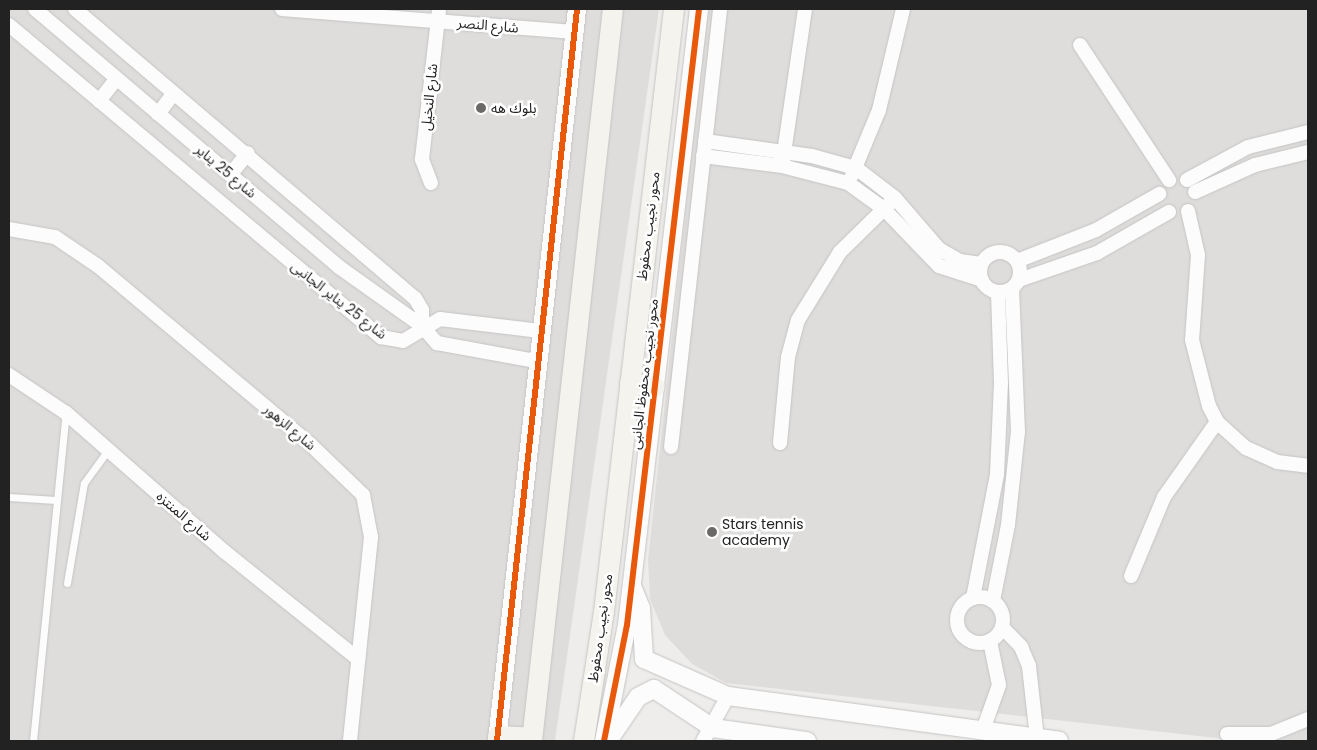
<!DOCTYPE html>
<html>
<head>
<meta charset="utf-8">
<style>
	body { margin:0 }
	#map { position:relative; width:1317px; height:750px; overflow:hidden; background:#efedeb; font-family:Poppins,"Noto Sans Arabic",sans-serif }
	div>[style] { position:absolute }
	.residential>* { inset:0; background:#dfdddc }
	.roads { filter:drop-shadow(0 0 1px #c5c4c3) drop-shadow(0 0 1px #c5c4c3) }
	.service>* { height:7px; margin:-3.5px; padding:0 3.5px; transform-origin:3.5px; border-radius:3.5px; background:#fdfcfc }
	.minor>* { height:14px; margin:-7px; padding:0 7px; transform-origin:7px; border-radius:7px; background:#fdfcfc }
	.minor>.ring { margin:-7px; padding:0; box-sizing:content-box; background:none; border:14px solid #fdfcfc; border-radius:50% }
	.tertiary>* { height:18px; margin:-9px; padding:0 9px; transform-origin:9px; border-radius:9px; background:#fdfcfc }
	.secondary>* { height:20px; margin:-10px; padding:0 10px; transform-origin:10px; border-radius:10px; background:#f4f3ed }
	.cycleway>* { height:6px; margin:-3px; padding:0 3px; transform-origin:3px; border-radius:3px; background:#e8590c }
	.dots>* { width:14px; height:14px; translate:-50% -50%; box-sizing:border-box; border:2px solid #fff; border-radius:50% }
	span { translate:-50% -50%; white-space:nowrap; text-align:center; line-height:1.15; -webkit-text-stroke:5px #fff; paint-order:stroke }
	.street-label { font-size:14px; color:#222 }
	.poi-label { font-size:14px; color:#222 }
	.left { translate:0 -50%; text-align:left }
	.frame { position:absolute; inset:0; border:10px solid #222; pointer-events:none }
</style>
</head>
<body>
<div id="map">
	<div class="residential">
		<i style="clip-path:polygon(9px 9px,659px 9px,555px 741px,9px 741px)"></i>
		<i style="clip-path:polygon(707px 9px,1308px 9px,1308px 741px,1243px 741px,726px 683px,692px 664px,665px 635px,650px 599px,648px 560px)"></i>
	</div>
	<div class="roads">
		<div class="service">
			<i style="left:9px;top:497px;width:47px;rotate:3.7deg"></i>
			<i style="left:67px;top:583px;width:101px;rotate:-80.4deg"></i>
			<i style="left:84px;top:483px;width:41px;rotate:-54deg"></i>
			<i style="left:33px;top:741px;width:330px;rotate:-84.3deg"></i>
		</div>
		<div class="minor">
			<i style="left:35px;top:9px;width:399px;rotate:40.3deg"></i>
			<i style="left:339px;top:267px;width:102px;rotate:35.4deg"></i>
			<i style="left:422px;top:326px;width:23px;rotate:49deg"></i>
			<i style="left:437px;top:343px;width:101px;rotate:10.3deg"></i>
			<i style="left:75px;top:9px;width:446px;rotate:40.4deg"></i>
			<i style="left:415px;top:298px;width:14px;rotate:60deg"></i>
			<i style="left:422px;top:310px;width:16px;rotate:90deg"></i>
			<i style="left:282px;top:9px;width:293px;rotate:4.5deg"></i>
			<i style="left:9px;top:25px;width:486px;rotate:40deg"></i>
			<i style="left:381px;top:337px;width:22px;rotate:10deg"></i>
			<i style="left:403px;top:341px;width:43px;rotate:-30.7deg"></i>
			<i style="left:440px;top:319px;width:101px;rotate:6.8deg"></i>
			<i style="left:1080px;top:45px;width:162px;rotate:56.6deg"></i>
			<i style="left:99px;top:101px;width:28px;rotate:-52deg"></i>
			<i style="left:158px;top:114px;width:26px;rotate:-53deg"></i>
			<i style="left:705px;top:141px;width:108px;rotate:8deg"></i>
			<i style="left:812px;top:156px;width:46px;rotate:15.3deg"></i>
			<i style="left:856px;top:168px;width:49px;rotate:37.6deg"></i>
			<i style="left:895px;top:198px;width:67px;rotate:49.2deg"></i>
			<i style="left:939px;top:249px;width:24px;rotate:30deg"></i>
			<i style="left:960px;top:261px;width:21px;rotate:8deg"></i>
			<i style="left:703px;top:156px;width:80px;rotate:7.2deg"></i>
			<i style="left:782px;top:166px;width:68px;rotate:14.4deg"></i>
			<i style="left:848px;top:183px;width:44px;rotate:35.8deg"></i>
			<i style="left:884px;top:209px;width:79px;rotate:46deg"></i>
			<i style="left:939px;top:266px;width:45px;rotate:18deg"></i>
			<i style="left:783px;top:160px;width:153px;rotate:-81.7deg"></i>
			<i style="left:230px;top:175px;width:28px;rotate:-51deg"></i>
			<i style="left:852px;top:175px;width:70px;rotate:-67.4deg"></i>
			<i style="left:879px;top:110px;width:104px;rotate:-76.6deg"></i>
			<i style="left:1187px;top:180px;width:69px;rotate:-28.4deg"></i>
			<i style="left:1248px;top:147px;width:62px;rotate:-14deg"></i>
			<i style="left:431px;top:183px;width:26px;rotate:-111deg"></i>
			<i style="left:422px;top:159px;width:151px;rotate:-83.5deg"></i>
			<i style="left:1195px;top:192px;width:66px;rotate:-24.2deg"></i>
			<i style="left:1255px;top:165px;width:55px;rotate:-13.8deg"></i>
			<i style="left:1188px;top:211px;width:45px;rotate:77.2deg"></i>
			<i style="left:1198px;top:255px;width:85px;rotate:94deg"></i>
			<i style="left:1192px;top:340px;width:68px;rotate:75.6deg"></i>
			<i style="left:1209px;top:406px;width:18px;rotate:63deg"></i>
			<i style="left:1217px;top:422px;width:39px;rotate:42deg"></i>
			<i style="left:1246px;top:448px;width:34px;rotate:24deg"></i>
			<i style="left:1277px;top:462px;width:31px;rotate:7deg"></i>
			<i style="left:9px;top:229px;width:47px;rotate:9.9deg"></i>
			<i style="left:55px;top:237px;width:52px;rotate:34deg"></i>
			<i style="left:98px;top:266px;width:277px;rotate:40deg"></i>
			<i style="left:310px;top:444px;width:74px;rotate:43.9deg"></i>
			<i style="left:363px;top:495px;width:43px;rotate:79.2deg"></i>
			<i style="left:371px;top:537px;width:205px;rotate:95.9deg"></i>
			<i class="ring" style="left:980px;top:252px;width:26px;height:26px"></i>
			<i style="left:1017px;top:261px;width:85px;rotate:-21.4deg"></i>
			<i style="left:1096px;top:230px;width:73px;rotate:-29.7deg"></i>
			<i style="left:1019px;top:280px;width:83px;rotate:-19.1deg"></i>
			<i style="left:1097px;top:253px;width:83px;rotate:-29.7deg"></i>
			<i style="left:9px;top:375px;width:69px;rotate:33.7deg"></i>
			<i style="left:66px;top:413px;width:211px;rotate:41.2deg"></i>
			<i style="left:225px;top:552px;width:171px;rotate:38.8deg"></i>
			<i style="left:780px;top:443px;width:86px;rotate:-84.7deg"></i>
			<i style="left:788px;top:357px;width:38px;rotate:-75deg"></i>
			<i style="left:798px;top:320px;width:80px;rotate:-58.3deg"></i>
			<i style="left:840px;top:252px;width:70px;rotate:-44.4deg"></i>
			<i style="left:671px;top:447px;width:441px;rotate:-83.6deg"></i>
			<i style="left:1131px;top:576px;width:86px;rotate:-67.3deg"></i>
			<i style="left:1164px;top:497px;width:92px;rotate:-54.8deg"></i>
			<i class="ring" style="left:957px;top:597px;width:32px;height:32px"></i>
			<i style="left:973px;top:598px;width:126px;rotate:-79deg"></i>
			<i style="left:997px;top:474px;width:91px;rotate:-87.5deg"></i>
			<i style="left:1001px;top:383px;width:91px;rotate:-91.9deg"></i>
			<i style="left:993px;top:601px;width:77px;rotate:-78.8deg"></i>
			<i style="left:1008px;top:525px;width:94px;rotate:-83.9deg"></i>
			<i style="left:1018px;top:432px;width:143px;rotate:-92.4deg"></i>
			<i style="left:1002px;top:627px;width:28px;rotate:46deg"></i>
			<i style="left:1021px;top:647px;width:21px;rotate:67deg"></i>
			<i style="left:1029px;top:666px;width:73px;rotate:83.7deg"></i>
			<i style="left:983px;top:730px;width:48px;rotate:-70.4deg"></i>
			<i style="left:999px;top:685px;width:45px;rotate:-101.6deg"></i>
			<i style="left:1227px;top:734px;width:44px"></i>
			<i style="left:1271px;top:734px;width:40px;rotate:-22deg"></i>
			<i style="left:703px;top:741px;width:51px;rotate:-60.9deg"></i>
		</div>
		<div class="tertiary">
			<i style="left:632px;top:586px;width:24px;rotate:68deg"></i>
			<i style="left:641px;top:608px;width:51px;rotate:86.6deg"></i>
			<i style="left:644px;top:659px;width:92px;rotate:23.8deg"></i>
			<i style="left:728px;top:696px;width:334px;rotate:7.7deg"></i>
			<i style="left:497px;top:741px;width:736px;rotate:-83.76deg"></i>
			<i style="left:604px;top:741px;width:118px;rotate:-78.8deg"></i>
			<i style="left:627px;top:625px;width:620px;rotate:-83.33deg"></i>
			<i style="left:608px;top:741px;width:53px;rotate:-55.7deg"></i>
			<i style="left:638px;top:697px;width:18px;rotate:-27deg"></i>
			<i style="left:654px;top:689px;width:71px;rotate:33.5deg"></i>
			<i style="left:713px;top:728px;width:95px;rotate:7.9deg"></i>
		</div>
		<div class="secondary">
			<i style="left:630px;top:383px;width:25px;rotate:9deg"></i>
			<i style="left:498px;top:736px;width:34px;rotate:3deg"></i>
			<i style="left:532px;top:741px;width:736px;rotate:-83.69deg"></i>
			<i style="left:584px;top:741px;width:131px;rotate:-81.2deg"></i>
			<i style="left:604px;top:612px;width:607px;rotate:-83.38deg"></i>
		</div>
	</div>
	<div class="cycleway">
		<i style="left:497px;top:741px;width:736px;rotate:-83.76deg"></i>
		<i style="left:604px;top:741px;width:118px;rotate:-78.8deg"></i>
		<i style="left:627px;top:625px;width:620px;rotate:-83.33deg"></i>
	</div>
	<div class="dots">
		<i style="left:481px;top:108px;background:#6a6968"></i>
		<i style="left:712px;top:532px;background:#6a6968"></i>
	</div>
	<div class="street-label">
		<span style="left:488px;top:25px;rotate:5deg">شارع النصر</span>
		<span style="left:429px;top:97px;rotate:-84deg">شارع النخيل</span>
		<span style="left:226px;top:171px;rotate:40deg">شارع 25 يناير</span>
		<span style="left:648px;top:226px;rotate:-83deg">محور نجيب محفوظ</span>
		<span style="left:339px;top:300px;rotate:38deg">شارع 25 يناير الجانبى</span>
		<span style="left:644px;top:374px;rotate:-83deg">محور نجيب محفوظ الجانبى</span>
		<span style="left:290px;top:427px;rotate:40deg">شارع الزهور</span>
		<span style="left:184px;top:516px;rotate:41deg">شارع المنتزه</span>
		<span style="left:600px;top:628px;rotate:-82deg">محور نجيب محفوظ</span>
	</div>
	<div class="poi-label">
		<span class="left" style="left:491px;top:108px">بلوك هه</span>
		<span class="left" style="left:722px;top:532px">Stars tennis<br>academy</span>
	</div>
	<div class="frame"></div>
</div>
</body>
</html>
